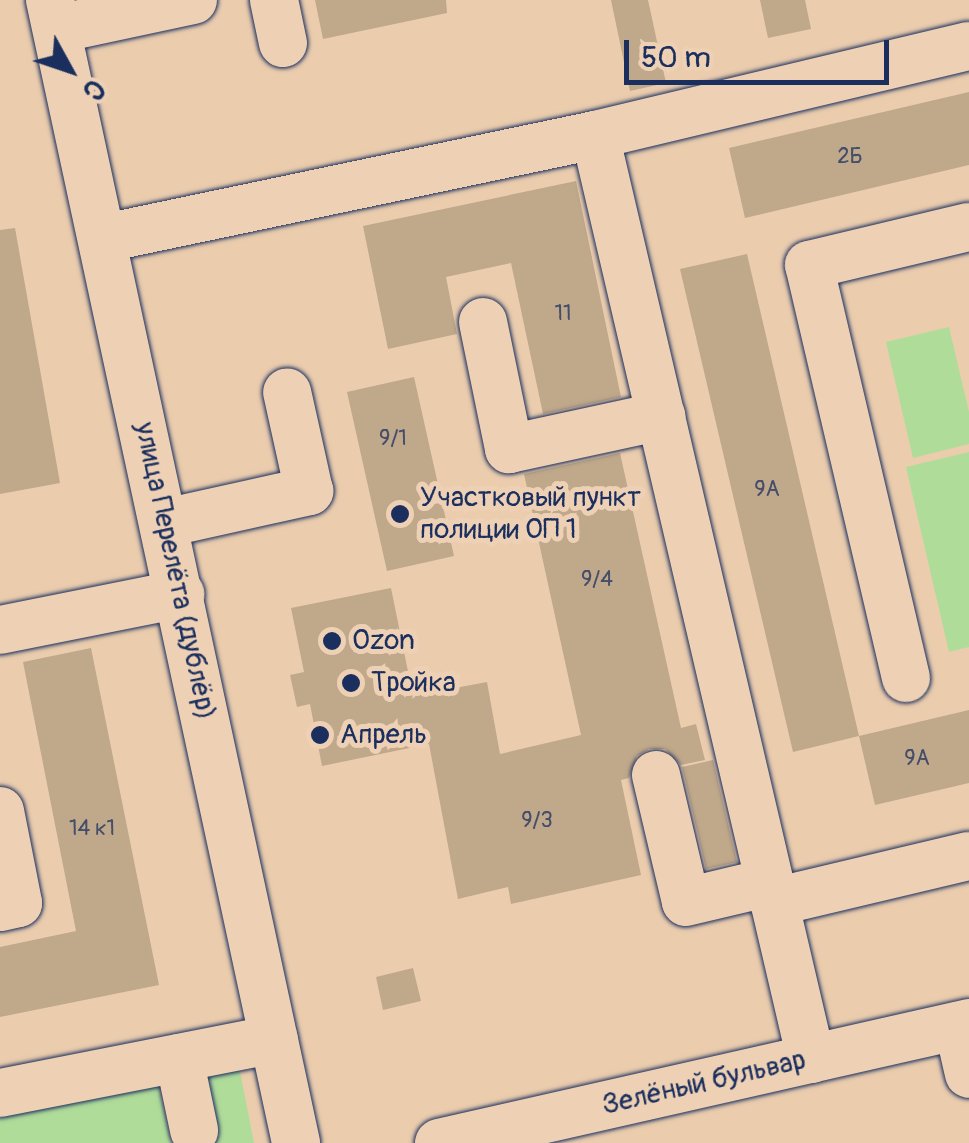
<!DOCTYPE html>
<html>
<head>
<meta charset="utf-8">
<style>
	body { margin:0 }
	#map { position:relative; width:969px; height:1143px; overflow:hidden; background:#ebcdae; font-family:Pangolin,sans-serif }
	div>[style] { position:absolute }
	.green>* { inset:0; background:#b0dc9a }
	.building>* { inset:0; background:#c0a88a }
	.roads { filter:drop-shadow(0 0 2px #1b2f5e) drop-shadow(0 0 2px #1b2f5e) }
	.minor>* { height:48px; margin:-24px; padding:0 24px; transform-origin:24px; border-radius:24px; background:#eed1b5 }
	.dots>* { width:28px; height:28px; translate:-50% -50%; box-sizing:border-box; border:5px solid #eed1b5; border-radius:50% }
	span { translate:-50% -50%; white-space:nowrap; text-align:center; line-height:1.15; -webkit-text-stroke:10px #eed1b5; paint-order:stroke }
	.number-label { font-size:22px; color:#444d69 }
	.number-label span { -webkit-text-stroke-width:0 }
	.poi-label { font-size:28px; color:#1b2f5e }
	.left { translate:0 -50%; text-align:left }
	.street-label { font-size:28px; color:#1b2f5e }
	.north { position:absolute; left:20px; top:20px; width:100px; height:100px; -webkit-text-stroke:8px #eed1b5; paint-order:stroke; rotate:130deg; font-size:28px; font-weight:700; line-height:40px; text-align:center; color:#1b2f5e }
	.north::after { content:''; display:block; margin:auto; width:35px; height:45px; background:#1b2f5e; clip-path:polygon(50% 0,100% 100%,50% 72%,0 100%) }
	.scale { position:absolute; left:624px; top:40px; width:265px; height:45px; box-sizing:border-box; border:5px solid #1b2f5e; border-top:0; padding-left:12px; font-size:30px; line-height:35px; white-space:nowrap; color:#1b2f5e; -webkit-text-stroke:8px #eed1b5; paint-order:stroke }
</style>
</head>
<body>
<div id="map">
	<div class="green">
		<i style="clip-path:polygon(949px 327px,969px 412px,969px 444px,913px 458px,886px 342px)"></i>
		<i style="clip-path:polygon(969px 452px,969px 647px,949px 652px,906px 467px)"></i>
		<i style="clip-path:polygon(238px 1061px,254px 1143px,185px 1143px,219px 1136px,205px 1068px)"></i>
		<i style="clip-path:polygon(157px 1078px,171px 1143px,0 1143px,0 1110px)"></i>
	</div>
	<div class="building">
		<i style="clip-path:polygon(315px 0,446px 0,447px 13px,323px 39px)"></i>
		<i style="clip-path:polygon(611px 0,648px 0,666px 83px,630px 91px)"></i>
		<i style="clip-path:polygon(760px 0,805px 0,811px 29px,768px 38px)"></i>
		<i style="clip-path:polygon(969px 92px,969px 165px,745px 218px,729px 148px)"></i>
		<i style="clip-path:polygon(576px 181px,621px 397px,543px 414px,511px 263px,446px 277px,457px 334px,388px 349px,363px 226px)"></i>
		<i style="clip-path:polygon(15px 228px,60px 483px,0 494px,0 230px)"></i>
		<i style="clip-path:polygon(747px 254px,859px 736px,793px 752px,680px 269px)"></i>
		<i style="clip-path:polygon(414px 377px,454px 556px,387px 571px,347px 392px)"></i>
		<i style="clip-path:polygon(620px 453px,681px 728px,696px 724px,705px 760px,681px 765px,665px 749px,649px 749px,637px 756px,629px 778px,621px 780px,641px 875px,511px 904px,508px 887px,458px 899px,429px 744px,322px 766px,310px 704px,297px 707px,290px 675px,304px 672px,291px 608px,391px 588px,413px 696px,487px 682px,500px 754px,581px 735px,524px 474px)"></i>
		<i style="clip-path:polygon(91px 648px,159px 985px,0 1017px,0 947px,76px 931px,23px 662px)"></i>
		<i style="clip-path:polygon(969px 710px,969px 783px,875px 805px,859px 736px)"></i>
		<i style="clip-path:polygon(713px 760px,737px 862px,706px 869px,682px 767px)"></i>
		<i style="clip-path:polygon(413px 968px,421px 1001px,383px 1010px,376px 977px)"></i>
	</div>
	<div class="roads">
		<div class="minor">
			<i style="left:50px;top:0;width:1169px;rotate:77.85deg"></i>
			<i style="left:274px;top:0;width:44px;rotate:78.2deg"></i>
			<i style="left:57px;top:29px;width:139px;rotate:-12deg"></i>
			<i style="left:595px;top:135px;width:949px;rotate:76.84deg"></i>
			<i style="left:105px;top:238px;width:501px;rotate:-11.87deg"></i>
			<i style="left:595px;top:135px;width:384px;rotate:-13.4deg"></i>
			<i style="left:483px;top:322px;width:130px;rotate:78.4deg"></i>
			<i style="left:509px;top:449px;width:156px;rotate:-12.2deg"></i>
			<i style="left:165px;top:523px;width:148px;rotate:-12.5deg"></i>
			<i style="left:309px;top:491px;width:101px;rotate:-102.5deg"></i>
			<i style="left:0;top:630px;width:184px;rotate:-11.3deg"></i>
			<i style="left:906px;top:678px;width:424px;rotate:-103.2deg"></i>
			<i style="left:809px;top:265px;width:164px;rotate:-13.4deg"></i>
			<i style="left:656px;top:775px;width:130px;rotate:76.7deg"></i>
			<i style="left:686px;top:902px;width:86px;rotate:-13.4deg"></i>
			<i style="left:0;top:811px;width:94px;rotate:78.9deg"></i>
			<i style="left:18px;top:903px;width:18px;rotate:167deg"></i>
			<i style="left:774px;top:902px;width:200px;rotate:-13.3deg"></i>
			<i style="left:958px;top:1026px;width:49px;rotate:77.1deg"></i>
			<i style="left:179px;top:1058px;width:74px;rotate:78.2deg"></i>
			<i style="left:0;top:1093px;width:279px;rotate:-11.1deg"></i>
			<i style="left:439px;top:1143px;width:543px;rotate:-12.76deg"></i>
		</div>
	</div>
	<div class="dots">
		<i style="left:400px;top:514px;background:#1b2f5e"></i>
		<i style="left:332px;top:641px;background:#1b2f5e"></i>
		<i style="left:351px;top:683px;background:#1b2f5e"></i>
		<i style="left:320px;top:735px;background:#1b2f5e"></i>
	</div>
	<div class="number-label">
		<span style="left:850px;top:157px">2Б</span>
		<span style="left:563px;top:314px">11</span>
		<span style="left:393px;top:439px">9/1</span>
		<span style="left:767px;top:490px">9А</span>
		<span style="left:597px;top:580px">9/4</span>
		<span style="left:917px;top:759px">9А</span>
		<span style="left:537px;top:821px">9/3</span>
		<span style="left:92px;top:829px">14 к1</span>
	</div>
	<div class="poi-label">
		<span class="left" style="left:420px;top:514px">Участковый пункт<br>полиции ОП 1</span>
		<span class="left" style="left:352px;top:641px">Ozon</span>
		<span class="left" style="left:371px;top:683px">Тройка</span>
		<span class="left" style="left:340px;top:735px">Апрель</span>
	</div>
	<div class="street-label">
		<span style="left:175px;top:571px;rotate:78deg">улица Перелёта (дублёр)</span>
		<span style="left:704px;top:1083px;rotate:-13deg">Зелёный бульвар</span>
	</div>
	<div class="north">С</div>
	<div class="scale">50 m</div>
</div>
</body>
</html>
